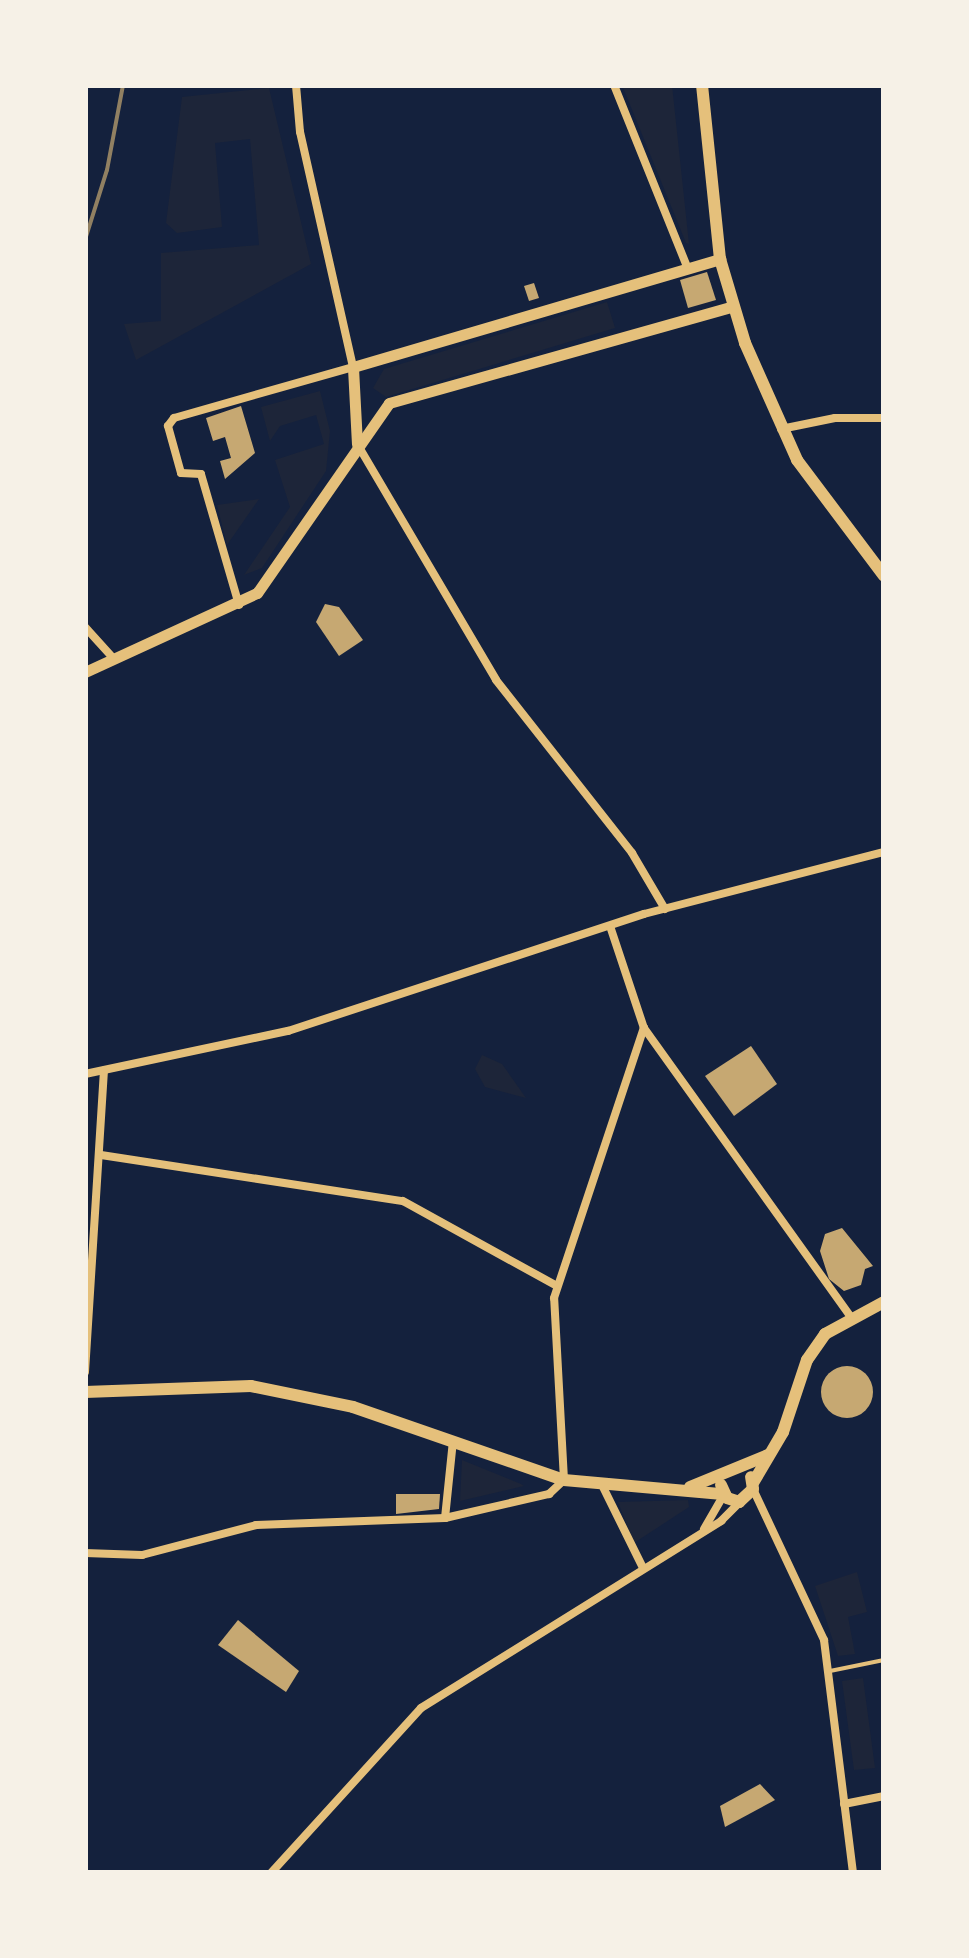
<!DOCTYPE html>
<html>
<head>
<meta charset="utf-8">
<style>
	body { margin:0 }
	#map { position:relative; width:969px; height:1958px; overflow:hidden; background:#14213d; font-family:"Varela Round",sans-serif }
	div>[style] { position:absolute }
	.green>* { inset:0; background:#1d2539 }
	.building>* { inset:0; background:#c6a872 }
	.round { border-radius:50% }
	.service>* { height:4px; margin:-2px; padding:0 2px; transform-origin:2px; border-radius:2px; background:#e5c07b }
	.minor>* { height:8px; margin:-4px; padding:0 4px; transform-origin:4px; border-radius:4px; background:#e5c07b }
	.secondary>* { height:11px; margin:-5.5px; padding:0 5.5px; transform-origin:5.5px; border-radius:5.5px; background:#e5c07b }
	.primary>* { height:12px; margin:-6px; padding:0 6px; transform-origin:6px; border-radius:6px; background:#e5c07b }
	.rail>* { height:4px; margin:-2px; padding:0 2px; transform-origin:2px; border-radius:2px; background:#918062 }
	span { translate:-50% -50%; white-space:nowrap; text-align:center; line-height:1.15; -webkit-text-stroke:10px #f6f1e7; paint-order:stroke }
	.frame { position:absolute; inset:0; border:88px solid #f6f1e7; pointer-events:none }
</style>
</head>
<body>
<div id="map">
	<div class="green">
		<i style="clip-path:polygon(622px 85px,672px 85px,689px 244px,686px 243px)"></i>
		<i style="clip-path:polygon(269px 88px,311px 264px,136px 360px,124px 324px,161px 321px,161px 253px,259px 245px,250px 139px,215px 143px,222px 227px,177px 233px,166px 223px,182px 97px)"></i>
		<i style="clip-path:polygon(607px 302px,615px 328px,386px 397px,373px 388px,384px 369px)"></i>
		<i style="clip-path:polygon(320px 391px,330px 431px,326px 471px,262px 568px,244px 575px,290px 507px,275px 460px,324px 444px,316px 415px,280px 426px,270px 441px,261px 407px)"></i>
		<i style="clip-path:polygon(259px 499px,227px 545px,217px 505px)"></i>
		<i style="clip-path:polygon(482px 1055px,502px 1064px,526px 1098px,485px 1087px,475px 1069px)"></i>
		<i style="clip-path:polygon(462px 1460px,521px 1484px,524px 1486px,460px 1501px)"></i>
		<i style="clip-path:polygon(688px 1500px,689px 1507px,634px 1543px,618px 1502px)"></i>
		<i style="clip-path:polygon(857px 1572px,867px 1612px,848px 1617px,855px 1654px,838px 1656px,815px 1586px)"></i>
		<i style="clip-path:polygon(863px 1678px,875px 1768px,854px 1770px,842px 1681px)"></i>
	</div>
	<div class="building">
		<i style="clip-path:polygon(707px 272px,716px 300px,688px 308px,680px 280px)"></i>
		<i style="clip-path:polygon(534px 283px,539px 298px,529px 301px,524px 286px)"></i>
		<i style="clip-path:polygon(241px 406px,255px 453px,225px 479px,220px 461px,231px 458px,225px 437px,213px 441px,206px 418px)"></i>
		<i style="clip-path:polygon(325px 604px,339px 607px,363px 640px,339px 656px,316px 622px)"></i>
		<i style="clip-path:polygon(751px 1046px,777px 1084px,734px 1116px,705px 1076px)"></i>
		<i style="clip-path:polygon(842px 1228px,873px 1266px,865px 1269px,861px 1285px,844px 1291px,829px 1279px,820px 1251px,825px 1234px)"></i>
		<i class="round" style="left:821px;top:1366px;width:52px;height:52px"></i>
		<i style="clip-path:polygon(396px 1494px,440px 1494px,439px 1509px,396px 1514px)"></i>
		<i style="clip-path:polygon(238px 1620px,299px 1671px,286px 1692px,218px 1645px)"></i>
		<i style="clip-path:polygon(760px 1784px,775px 1800px,725px 1827px,720px 1806px)"></i>
	</div>
	<div class="service">
		<i style="left:830px;top:1671px;width:55px;rotate:-11.5deg"></i>
	</div>
	<div class="minor">
		<i style="left:614px;top:85px;width:198px;rotate:68.1deg"></i>
		<i style="left:781px;top:429px;width:55px;rotate:-11.5deg"></i>
		<i style="left:835px;top:418px;width:49px"></i>
		<i style="left:359px;top:447px;width:270px;rotate:59.5deg"></i>
		<i style="left:496px;top:680px;width:220px;rotate:51.8deg"></i>
		<i style="left:632px;top:853px;width:65px;rotate:59.5deg"></i>
		<i style="left:239px;top:605px;width:136px;rotate:-106.2deg"></i>
		<i style="left:201px;top:474px;width:20px;rotate:-177deg"></i>
		<i style="left:181px;top:473px;width:49px;rotate:-105.5deg"></i>
		<i style="left:168px;top:426px;width:10px;rotate:-53deg"></i>
		<i style="left:174px;top:418px;width:186px;rotate:-15.9deg"></i>
		<i style="left:353px;top:367px;width:241px;rotate:-102.7deg"></i>
		<i style="left:300px;top:132px;width:47px;rotate:-94.9deg"></i>
		<i style="left:85px;top:627px;width:43px;rotate:47.8deg"></i>
		<i style="left:610px;top:926px;width:108px;rotate:71.6deg"></i>
		<i style="left:644px;top:1028px;width:354px;rotate:54.4deg"></i>
		<i style="left:85px;top:1074px;width:208px;rotate:-12deg"></i>
		<i style="left:288px;top:1031px;width:375px;rotate:-18.2deg"></i>
		<i style="left:644px;top:914px;width:248px;rotate:-14.5deg"></i>
		<i style="left:101px;top:1155px;width:305px;rotate:8.7deg"></i>
		<i style="left:403px;top:1201px;width:176px;rotate:28.9deg"></i>
		<i style="left:85px;top:1372px;width:302px;rotate:-86.4deg"></i>
		<i style="left:603px;top:1487px;width:88px;rotate:63.7deg"></i>
		<i style="left:753px;top:1489px;width:167px;rotate:64.8deg"></i>
		<i style="left:824px;top:1640px;width:235px;rotate:82.9deg"></i>
		<i style="left:445px;top:1518px;width:77px;rotate:-84.1deg"></i>
		<i style="left:704px;top:1529px;width:39px;rotate:-60deg"></i>
		<i style="left:85px;top:1553px;width:57px;rotate:2deg"></i>
		<i style="left:142px;top:1555px;width:118px;rotate:-14.7deg"></i>
		<i style="left:256px;top:1525px;width:189px;rotate:-2.1deg"></i>
		<i style="left:445px;top:1518px;width:107px;rotate:-13deg"></i>
		<i style="left:549px;top:1494px;width:21px;rotate:-43deg"></i>
		<i style="left:564px;top:1480px;width:182px;rotate:-93.1deg"></i>
		<i style="left:554px;top:1298px;width:285px;rotate:-71.6deg"></i>
		<i style="left:844px;top:1804px;width:41px;rotate:-11.3deg"></i>
		<i style="left:271px;top:1873px;width:223px;rotate:-47.7deg"></i>
		<i style="left:421px;top:1708px;width:354px;rotate:-31.9deg"></i>
		<i style="left:721px;top:1521px;width:28px;rotate:-45deg"></i>
	</div>
	<div class="secondary">
		<i style="left:357px;top:444px;width:77px;rotate:-93deg"></i>
		<i style="left:353px;top:367px;width:383px;rotate:-16.4deg"></i>
		<i style="left:85px;top:672px;width:189px;rotate:-24.7deg"></i>
		<i style="left:257px;top:593px;width:231px;rotate:-55.2deg"></i>
		<i style="left:389px;top:403px;width:358px;rotate:-15.7deg"></i>
	</div>
	<div class="primary">
		<i style="left:702px;top:85px;width:175px;rotate:84.1deg"></i>
		<i style="left:720px;top:259px;width:88px;rotate:73.4deg"></i>
		<i style="left:745px;top:343px;width:128px;rotate:66deg"></i>
		<i style="left:797px;top:460px;width:145px;rotate:53.1deg"></i>
		<i style="left:85px;top:1392px;width:166px;rotate:-2.1deg"></i>
		<i style="left:251px;top:1386px;width:104px;rotate:11.6deg"></i>
		<i style="left:353px;top:1407px;width:223px;rotate:19.1deg"></i>
		<i style="left:564px;top:1480px;width:159px;rotate:5.1deg"></i>
		<i style="left:753px;top:1483px;width:59px;rotate:-59.5deg"></i>
		<i style="left:783px;top:1432px;width:76px;rotate:-71.6deg"></i>
		<i style="left:807px;top:1360px;width:32px;rotate:-55deg"></i>
		<i style="left:825px;top:1334px;width:67px;rotate:-28.5deg"></i>
		<i style="left:721px;top:1485px;width:14px;rotate:65deg"></i>
		<i style="left:727px;top:1498px;width:13px;rotate:18deg"></i>
		<i style="left:739px;top:1502px;width:19px;rotate:-43deg"></i>
		<i style="left:753px;top:1489px;width:12px;rotate:-99deg"></i>
		<i style="left:690px;top:1487px;width:84px;rotate:-22.3deg"></i>
	</div>
	<div class="rail">
		<i style="left:85px;top:240px;width:73px;rotate:-72.6deg"></i>
		<i style="left:107px;top:170px;width:86px;rotate:-79.3deg"></i>
	</div>
	<div class="frame"></div>
</div>
</body>
</html>
